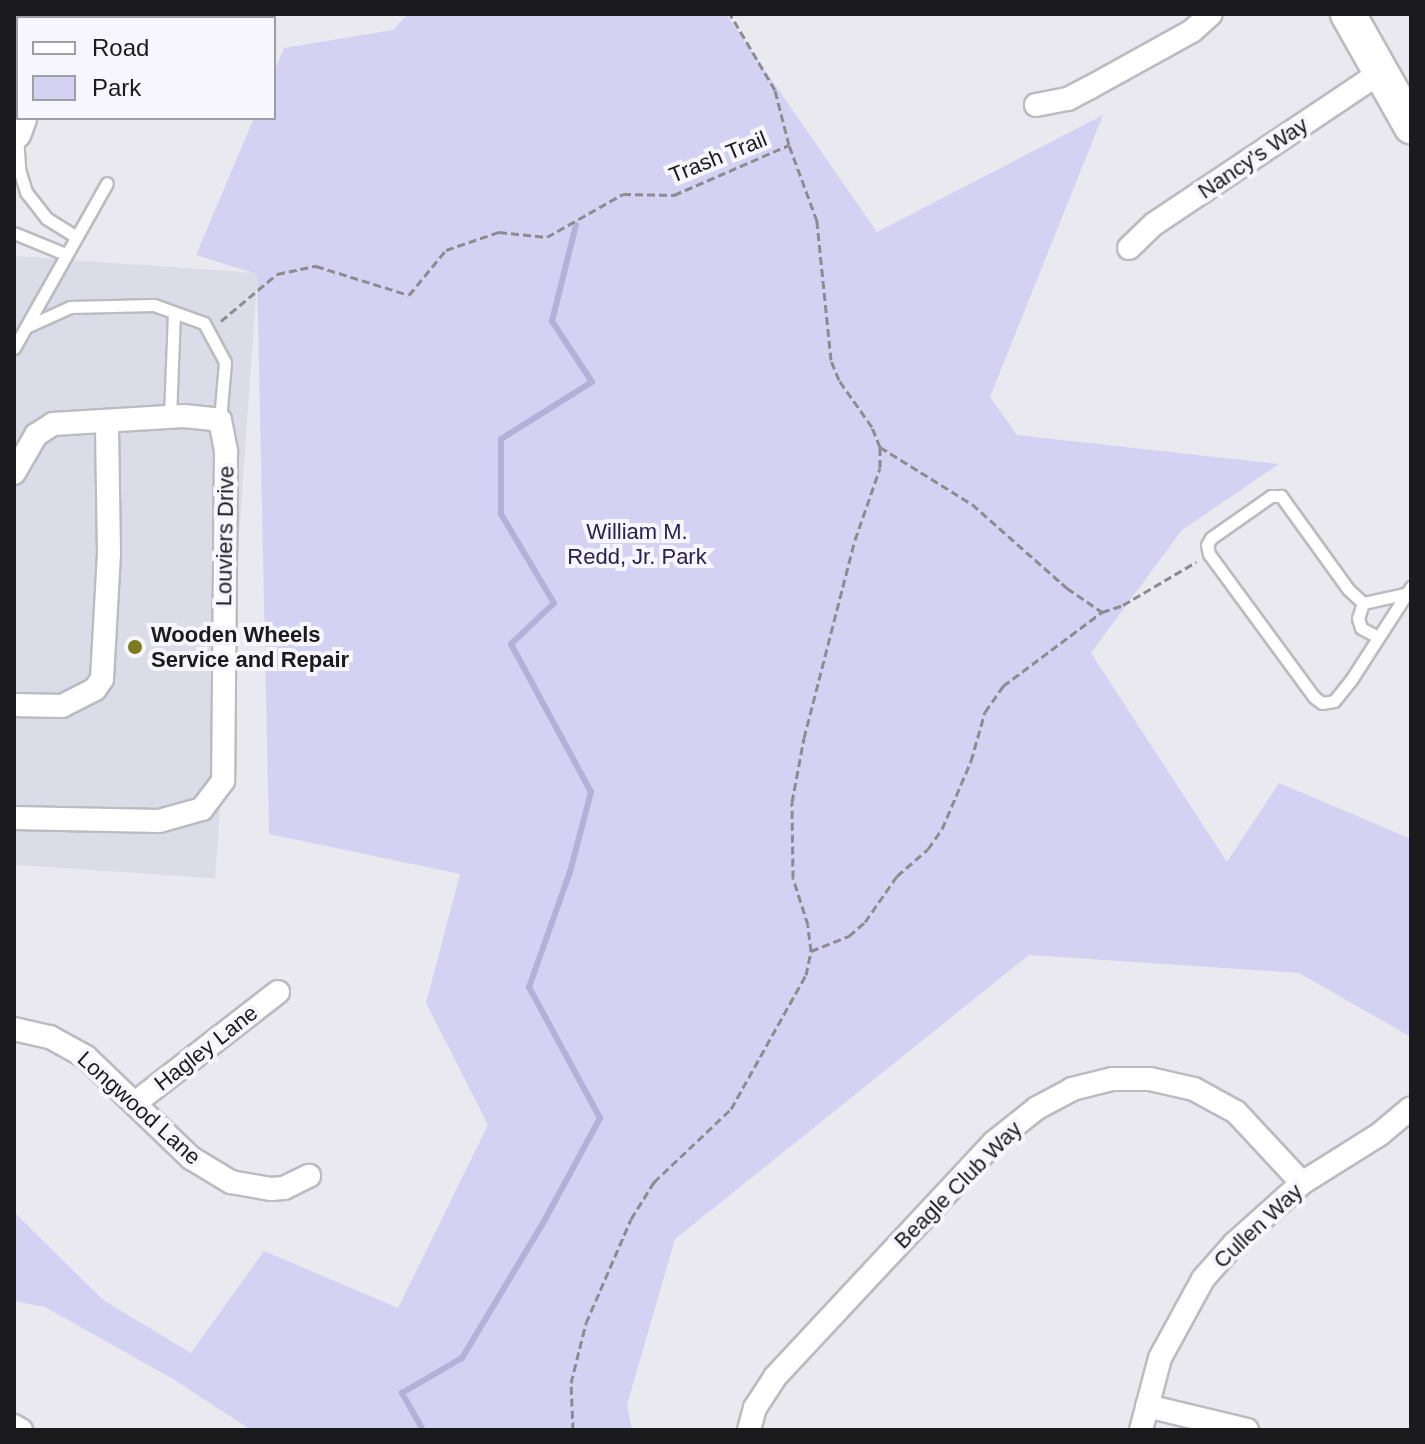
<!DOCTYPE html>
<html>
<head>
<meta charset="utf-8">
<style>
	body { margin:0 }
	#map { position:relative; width:1425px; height:1444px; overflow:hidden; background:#e9e9ef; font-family:Helvetica,sans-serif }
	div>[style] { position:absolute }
	.built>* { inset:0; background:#dcdce9; transform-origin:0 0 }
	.green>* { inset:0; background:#d4d2f3 }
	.stream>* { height:6px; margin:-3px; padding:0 3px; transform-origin:3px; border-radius:3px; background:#b3b1d7 }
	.path>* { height:3px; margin-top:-1.5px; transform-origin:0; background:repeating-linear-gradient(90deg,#8c8c90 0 8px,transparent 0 12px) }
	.roads { filter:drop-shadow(2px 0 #bbbbc1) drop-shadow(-2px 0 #bbbbc1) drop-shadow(0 2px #bbbbc1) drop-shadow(0 -2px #bbbbc1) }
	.lane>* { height:11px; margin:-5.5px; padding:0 5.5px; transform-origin:5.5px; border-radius:5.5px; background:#fff }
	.street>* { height:22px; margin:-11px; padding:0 11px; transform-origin:11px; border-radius:11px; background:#fff }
	.primary>* { height:34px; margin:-17px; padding:0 17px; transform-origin:17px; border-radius:17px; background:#fff }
	.dots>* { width:22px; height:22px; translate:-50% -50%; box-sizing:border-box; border:4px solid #f6f6fc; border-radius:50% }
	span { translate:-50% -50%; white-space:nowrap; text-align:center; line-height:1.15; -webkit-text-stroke:8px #f6f6fc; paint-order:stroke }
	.street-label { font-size:22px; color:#1b1b1d }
	.park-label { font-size:22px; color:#292250 }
	.poi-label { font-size:22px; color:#1b1b1d; font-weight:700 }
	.left { translate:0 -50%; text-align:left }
	.frame { position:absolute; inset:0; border:16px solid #1b1b1d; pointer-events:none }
	.legend { position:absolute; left:16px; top:16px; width:260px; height:104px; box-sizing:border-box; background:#f6f6fc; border:2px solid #9e9ea3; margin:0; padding:10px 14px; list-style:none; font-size:24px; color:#1b1b1d }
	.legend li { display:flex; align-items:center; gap:16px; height:40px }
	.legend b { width:40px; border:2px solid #9e9ea3 }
</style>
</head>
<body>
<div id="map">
	<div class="built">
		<i style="left:14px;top:256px;width:244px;height:607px;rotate:4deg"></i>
	</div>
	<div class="green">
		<i style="clip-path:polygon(408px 14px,726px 14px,877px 232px,1103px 115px,990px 397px,1017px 435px,1279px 464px,1182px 530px,1091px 653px,1227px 862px,1279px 783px,1411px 839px,1411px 1037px,1299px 973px,1029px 955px,675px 1239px,627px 1405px,632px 1430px,251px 1430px,173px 1379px,45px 1307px,14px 1301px,14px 1212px,103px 1300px,191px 1353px,264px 1251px,398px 1308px,488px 1125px,426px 1003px,460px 874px,269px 834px,257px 274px,196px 255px,254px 118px,274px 118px,274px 71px,284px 48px,393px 30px)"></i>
	</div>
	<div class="stream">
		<i style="left:423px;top:1430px;width:43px;rotate:-119.6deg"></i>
		<i style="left:402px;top:1393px;width:69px;rotate:-30.3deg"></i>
		<i style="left:462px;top:1358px;width:155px;rotate:-59deg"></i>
		<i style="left:542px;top:1225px;width:122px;rotate:-61.5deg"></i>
		<i style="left:600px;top:1118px;width:149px;rotate:-118.5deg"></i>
		<i style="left:529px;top:987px;width:122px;rotate:-70.4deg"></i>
		<i style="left:570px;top:872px;width:83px;rotate:-75.3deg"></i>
		<i style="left:591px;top:792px;width:168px;rotate:-118.4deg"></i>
		<i style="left:511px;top:644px;width:59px;rotate:-43.6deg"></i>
		<i style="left:554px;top:603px;width:104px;rotate:-120.8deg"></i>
		<i style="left:501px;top:514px;width:75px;rotate:-90deg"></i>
		<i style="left:501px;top:439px;width:107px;rotate:-32.1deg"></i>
		<i style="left:592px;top:382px;width:73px;rotate:-123.3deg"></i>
		<i style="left:552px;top:321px;width:99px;rotate:-76deg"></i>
	</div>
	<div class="path">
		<i style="left:221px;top:321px;width:73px;rotate:-40deg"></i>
		<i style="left:277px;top:274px;width:40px;rotate:-12deg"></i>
		<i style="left:316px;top:266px;width:97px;rotate:17.3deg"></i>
		<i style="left:409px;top:295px;width:58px;rotate:-50.6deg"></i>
		<i style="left:446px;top:250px;width:56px;rotate:-18.8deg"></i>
		<i style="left:499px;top:232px;width:48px;rotate:5.9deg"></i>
		<i style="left:547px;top:237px;width:87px;rotate:-29.5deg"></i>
		<i style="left:623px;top:194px;width:51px;rotate:1.1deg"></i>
		<i style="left:674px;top:195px;width:125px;rotate:-23.5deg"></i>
		<i style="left:880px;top:447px;width:108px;rotate:31.8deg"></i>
		<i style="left:972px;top:504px;width:127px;rotate:41.5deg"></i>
		<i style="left:1067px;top:588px;width:42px;rotate:34.4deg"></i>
		<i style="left:1102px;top:612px;width:22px;rotate:-18deg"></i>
		<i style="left:1123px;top:605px;width:85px;rotate:-30.5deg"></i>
		<i style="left:811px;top:951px;width:41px;rotate:-21.5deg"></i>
		<i style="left:849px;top:936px;width:21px;rotate:-41deg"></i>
		<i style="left:865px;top:922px;width:56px;rotate:-55.2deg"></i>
		<i style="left:897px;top:876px;width:41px;rotate:-41.1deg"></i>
		<i style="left:928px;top:849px;width:24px;rotate:-55deg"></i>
		<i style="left:942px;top:829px;width:74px;rotate:-66.9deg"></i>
		<i style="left:971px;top:761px;width:51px;rotate:-74.1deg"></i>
		<i style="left:985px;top:712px;width:32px;rotate:-55deg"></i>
		<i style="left:1003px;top:686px;width:124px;rotate:-36.8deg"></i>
		<i style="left:573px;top:1430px;width:47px;rotate:-92.4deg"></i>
		<i style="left:571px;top:1383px;width:62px;rotate:-76deg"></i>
		<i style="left:586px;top:1323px;width:113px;rotate:-66.6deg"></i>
		<i style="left:631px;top:1219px;width:44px;rotate:-58.1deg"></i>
		<i style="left:654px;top:1182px;width:106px;rotate:-43.5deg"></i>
		<i style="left:731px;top:1109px;width:154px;rotate:-60.8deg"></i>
		<i style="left:806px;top:975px;width:25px;rotate:-78deg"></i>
		<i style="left:811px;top:951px;width:26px;rotate:-97deg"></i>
		<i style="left:808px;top:925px;width:49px;rotate:-107.7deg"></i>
		<i style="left:793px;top:878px;width:76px;rotate:-90.8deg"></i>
		<i style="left:792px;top:802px;width:65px;rotate:-79.4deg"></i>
		<i style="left:804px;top:738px;width:204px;rotate:-75.6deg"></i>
		<i style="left:855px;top:540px;width:76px;rotate:-70.9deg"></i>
		<i style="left:880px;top:468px;width:21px;rotate:-90deg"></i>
		<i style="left:880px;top:447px;width:22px;rotate:-112deg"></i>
		<i style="left:872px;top:427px;width:57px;rotate:-125.1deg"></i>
		<i style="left:839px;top:380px;width:22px;rotate:-112deg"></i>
		<i style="left:831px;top:360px;width:140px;rotate:-95.8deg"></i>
		<i style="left:817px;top:221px;width:81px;rotate:-110.2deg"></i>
		<i style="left:789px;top:145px;width:57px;rotate:-104.3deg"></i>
		<i style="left:775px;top:90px;width:88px;rotate:-120.6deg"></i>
	</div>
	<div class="roads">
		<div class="lane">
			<i style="left:17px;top:137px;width:32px;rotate:86deg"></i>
			<i style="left:19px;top:169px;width:24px;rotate:73deg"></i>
			<i style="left:26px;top:192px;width:33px;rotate:52deg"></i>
			<i style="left:46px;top:218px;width:34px;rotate:32deg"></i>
			<i style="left:14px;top:233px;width:55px;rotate:22.4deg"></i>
			<i style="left:26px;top:327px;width:48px;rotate:-24.4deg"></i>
			<i style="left:70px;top:307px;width:84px;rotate:-1.4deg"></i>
			<i style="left:154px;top:305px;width:53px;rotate:19.8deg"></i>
			<i style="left:204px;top:323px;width:44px;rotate:61.7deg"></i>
			<i style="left:225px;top:362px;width:58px;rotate:94.9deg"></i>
			<i style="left:14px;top:348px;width:189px;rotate:-60.6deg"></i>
			<i style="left:170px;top:417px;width:104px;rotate:-87.8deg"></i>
			<i style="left:1404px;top:594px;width:42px;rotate:167.6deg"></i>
			<i style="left:1363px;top:603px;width:21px;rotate:-137deg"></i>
			<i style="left:1348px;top:589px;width:115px;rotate:-125.8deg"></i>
			<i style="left:1281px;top:496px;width:10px;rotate:180deg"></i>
			<i style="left:1271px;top:496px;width:73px;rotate:145deg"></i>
			<i style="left:1211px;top:538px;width:8px;rotate:120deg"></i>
			<i style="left:1207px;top:545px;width:9px;rotate:77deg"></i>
			<i style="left:1209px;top:554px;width:177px;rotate:53.7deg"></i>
			<i style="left:1314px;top:697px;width:10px;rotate:37deg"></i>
			<i style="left:1322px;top:703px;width:12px;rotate:-9deg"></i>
			<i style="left:1334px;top:701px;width:27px;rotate:-51deg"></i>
			<i style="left:1351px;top:680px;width:111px;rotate:-57.2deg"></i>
			<i style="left:1363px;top:603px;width:16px;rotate:108deg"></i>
			<i style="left:1358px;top:618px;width:10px;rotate:73deg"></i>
			<i style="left:1361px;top:628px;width:19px;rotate:28deg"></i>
		</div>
		<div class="street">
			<i style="left:1036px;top:105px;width:33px;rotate:-11deg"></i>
			<i style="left:1068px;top:99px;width:24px;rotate:-28deg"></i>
			<i style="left:1089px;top:88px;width:118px;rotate:-29deg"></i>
			<i style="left:1192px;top:31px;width:25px;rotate:-42deg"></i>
			<i style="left:1129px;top:248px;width:35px;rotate:-44deg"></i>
			<i style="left:1154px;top:224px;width:273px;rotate:-33.8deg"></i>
			<i style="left:14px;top:473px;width:44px;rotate:-59.9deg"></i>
			<i style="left:36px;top:435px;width:20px;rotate:-33deg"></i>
			<i style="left:53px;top:424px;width:131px;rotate:-3.5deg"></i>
			<i style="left:184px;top:416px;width:36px;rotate:6deg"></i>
			<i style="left:220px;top:420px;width:33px;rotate:79deg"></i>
			<i style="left:226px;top:452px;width:329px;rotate:90.5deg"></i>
			<i style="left:223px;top:781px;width:35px;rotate:127deg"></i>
			<i style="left:202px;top:809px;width:45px;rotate:164.4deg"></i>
			<i style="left:159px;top:821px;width:145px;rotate:-178.8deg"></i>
			<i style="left:14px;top:705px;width:48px;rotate:1.2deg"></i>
			<i style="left:62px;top:706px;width:37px;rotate:-27deg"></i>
			<i style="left:95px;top:689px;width:12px;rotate:-55deg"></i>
			<i style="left:102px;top:679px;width:125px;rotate:-86.8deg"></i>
			<i style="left:109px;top:554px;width:133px;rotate:-90.9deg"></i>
			<i style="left:14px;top:1029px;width:37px;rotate:13deg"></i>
			<i style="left:50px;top:1037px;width:41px;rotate:29.1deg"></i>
			<i style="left:86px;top:1057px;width:146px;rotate:43.9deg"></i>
			<i style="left:191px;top:1158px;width:47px;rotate:31deg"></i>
			<i style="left:231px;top:1182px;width:41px;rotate:9.9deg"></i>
			<i style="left:271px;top:1189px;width:13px;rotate:-4deg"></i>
			<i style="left:284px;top:1188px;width:28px;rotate:-26deg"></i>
			<i style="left:135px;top:1103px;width:181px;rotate:-37.8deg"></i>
			<i style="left:1147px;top:1406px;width:103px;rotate:13.5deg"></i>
			<i style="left:14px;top:1426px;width:8px;rotate:30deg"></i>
			<i style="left:749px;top:1430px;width:23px;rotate:-75deg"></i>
			<i style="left:755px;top:1408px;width:37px;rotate:-57deg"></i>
			<i style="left:775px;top:1377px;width:320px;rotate:-47deg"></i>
			<i style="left:993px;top:1143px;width:56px;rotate:-38.5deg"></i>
			<i style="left:1037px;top:1108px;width:40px;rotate:-28deg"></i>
			<i style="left:1072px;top:1089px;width:41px;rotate:-14deg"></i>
			<i style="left:1112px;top:1079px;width:38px"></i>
			<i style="left:1150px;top:1079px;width:45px;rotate:12.8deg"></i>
			<i style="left:1194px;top:1089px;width:48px;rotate:28.7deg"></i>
			<i style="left:1236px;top:1112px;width:97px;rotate:47.1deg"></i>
			<i style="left:1141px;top:1430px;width:74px;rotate:-75.2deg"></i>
			<i style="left:1160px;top:1358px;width:90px;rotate:-61.4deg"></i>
			<i style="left:1203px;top:1279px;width:47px;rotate:-48.5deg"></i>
			<i style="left:1234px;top:1244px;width:91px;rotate:-41.9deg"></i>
			<i style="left:1302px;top:1183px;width:92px;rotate:-32.1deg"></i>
			<i style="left:1380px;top:1134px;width:40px;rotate:-40deg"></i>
		</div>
		<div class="primary">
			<i style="left:1348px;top:14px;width:129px;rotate:60.6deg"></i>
			<i style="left:54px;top:18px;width:4px;rotate:-63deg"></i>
			<i style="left:14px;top:132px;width:15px;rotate:-70deg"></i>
		</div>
	</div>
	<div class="dots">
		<i style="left:135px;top:647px;background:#7c791f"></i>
	</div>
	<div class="street-label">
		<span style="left:718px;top:157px;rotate:-22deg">Trash Trail</span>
		<span style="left:1253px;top:158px;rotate:-34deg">Nancy's Way</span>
		<span style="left:225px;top:536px;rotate:-89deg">Louviers Drive</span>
		<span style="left:206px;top:1048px;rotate:-38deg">Hagley Lane</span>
		<span style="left:139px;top:1108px;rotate:42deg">Longwood Lane</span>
		<span style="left:958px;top:1185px;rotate:-45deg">Beagle Club Way</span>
		<span style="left:1258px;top:1226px;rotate:-43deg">Cullen Way</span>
	</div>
	<div class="park-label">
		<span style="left:637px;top:544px">William M.<br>Redd, Jr. Park</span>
	</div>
	<div class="poi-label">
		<span class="left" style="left:151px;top:647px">Wooden Wheels<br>Service and Repair</span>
	</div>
	<div class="frame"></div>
	<ul class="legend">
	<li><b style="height:10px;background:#fff"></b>Road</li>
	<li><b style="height:22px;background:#d4d2f3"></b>Park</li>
	</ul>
</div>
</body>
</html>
